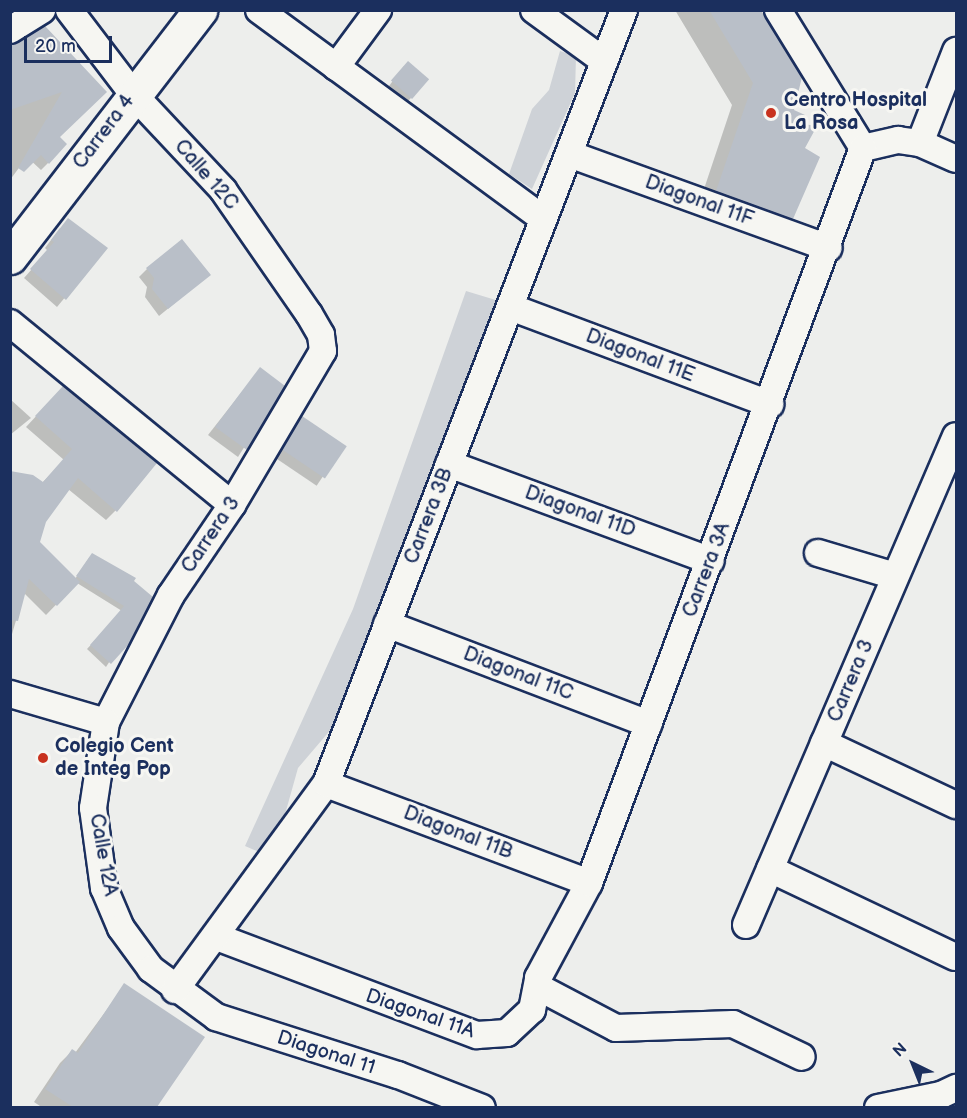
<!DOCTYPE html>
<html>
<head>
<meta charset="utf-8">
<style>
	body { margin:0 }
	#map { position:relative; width:967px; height:1118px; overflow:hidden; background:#edeeec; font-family:"Balsamiq Sans",sans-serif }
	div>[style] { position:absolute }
	.green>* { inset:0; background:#ced2d7 }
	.shadow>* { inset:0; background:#0003; transform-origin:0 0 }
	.building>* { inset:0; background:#b9bfc8; transform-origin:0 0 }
	.roads { filter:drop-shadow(2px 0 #1b2f5e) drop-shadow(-2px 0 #1b2f5e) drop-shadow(0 2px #1b2f5e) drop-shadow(0 -2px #1b2f5e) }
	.street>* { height:26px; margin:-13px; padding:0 13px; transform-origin:13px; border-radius:13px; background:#f6f6f2 }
	.secondary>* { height:33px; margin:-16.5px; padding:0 16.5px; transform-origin:16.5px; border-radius:16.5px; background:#f6f6f2 }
	.dots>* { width:16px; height:16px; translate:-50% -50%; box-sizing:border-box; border:3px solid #f6f6f2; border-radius:50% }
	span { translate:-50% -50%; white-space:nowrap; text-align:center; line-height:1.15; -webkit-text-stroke:6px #f6f6f2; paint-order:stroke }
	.poi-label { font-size:20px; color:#1b2f5e; font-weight:700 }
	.left { translate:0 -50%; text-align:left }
	.street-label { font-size:20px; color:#1b2f5e }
	.frame { position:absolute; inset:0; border:12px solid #1b2f5e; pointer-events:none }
	.north { position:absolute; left:883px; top:1034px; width:60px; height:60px; -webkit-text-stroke:4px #f6f6f2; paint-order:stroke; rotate:317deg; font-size:16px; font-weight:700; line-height:24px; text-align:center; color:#1b2f5e }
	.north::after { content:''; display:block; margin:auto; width:21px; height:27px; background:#1b2f5e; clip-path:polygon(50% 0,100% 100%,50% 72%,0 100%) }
	.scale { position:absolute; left:24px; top:36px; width:88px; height:27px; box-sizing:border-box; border:3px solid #1b2f5e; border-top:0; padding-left:8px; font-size:18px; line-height:21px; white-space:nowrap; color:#1b2f5e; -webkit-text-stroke:4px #f6f6f2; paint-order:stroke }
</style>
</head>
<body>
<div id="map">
	<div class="green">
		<i style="clip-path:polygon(560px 51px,576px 56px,575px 93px,532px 189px,509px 174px,532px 109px,549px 90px)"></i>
		<i style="clip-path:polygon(466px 291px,499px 301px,333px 727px,298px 768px,282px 825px,259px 852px,245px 846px,353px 609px)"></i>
	</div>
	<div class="shadow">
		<i style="clip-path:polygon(675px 10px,761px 10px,800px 77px,792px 110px,803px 149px,792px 218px,770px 239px,696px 213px,732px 105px)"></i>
		<i style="clip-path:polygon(10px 66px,105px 92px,58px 137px,48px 163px,41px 170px,27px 157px,10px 180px)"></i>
		<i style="clip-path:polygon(404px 66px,411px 98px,408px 101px,389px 86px)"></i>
		<i style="clip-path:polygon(60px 228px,106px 248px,57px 307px,24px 278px,48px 251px,45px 248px)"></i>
		<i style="clip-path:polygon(147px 269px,209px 275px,159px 316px,145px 297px,147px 287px,139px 277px)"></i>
		<i style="clip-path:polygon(260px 369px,283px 386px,238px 457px,208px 435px)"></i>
		<i style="clip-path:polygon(53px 398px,116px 510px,106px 520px,68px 489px,44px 521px,38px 543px,75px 579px,89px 558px,151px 597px,106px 667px,87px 649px,122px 611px,77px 583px,46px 615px,24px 593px,10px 641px,10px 472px,42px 483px,64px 460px,26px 427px)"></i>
		<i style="clip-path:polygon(10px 399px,31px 418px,10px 435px)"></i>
		<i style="left:302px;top:418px;width:50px;height:48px;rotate:34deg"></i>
		<i style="clip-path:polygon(125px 985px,202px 1037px,155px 1108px,43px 1108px,34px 1102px,60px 1063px,72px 1051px,75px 1053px)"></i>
	</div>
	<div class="building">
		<i style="clip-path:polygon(709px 10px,760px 10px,802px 77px,794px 110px,805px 115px,803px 124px,817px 126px,805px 148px,820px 157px,793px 219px,716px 191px,753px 83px)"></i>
		<i style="clip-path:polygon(45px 26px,107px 92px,60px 137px,67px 144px,49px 164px,41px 155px,24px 172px,18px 168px,62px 92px,10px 110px,10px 45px)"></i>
		<i style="left:408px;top:61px;width:28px;height:26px;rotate:41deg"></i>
		<i style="clip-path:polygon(68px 218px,108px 248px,66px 300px,30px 269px,54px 242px,51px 240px)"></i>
		<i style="clip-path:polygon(182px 239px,211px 275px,168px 309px,152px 289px,154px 278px,146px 268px)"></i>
		<i style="clip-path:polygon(260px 367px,285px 386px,247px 450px,215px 427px)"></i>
		<i style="clip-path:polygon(63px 386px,157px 463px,117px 512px,78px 478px,46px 522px,40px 542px,80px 582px,57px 606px,29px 579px,18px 621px,10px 620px,10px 471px,33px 475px,43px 482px,72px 449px,35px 416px)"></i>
		<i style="left:302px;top:416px;width:54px;height:39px;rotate:34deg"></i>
		<i style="clip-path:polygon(92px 553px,136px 578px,134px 581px,153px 597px,129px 644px,111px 664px,90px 645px,124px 606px,76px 576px)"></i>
		<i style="clip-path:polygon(124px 983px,205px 1037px,157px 1107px,73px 1107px,45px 1089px,72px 1049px,78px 1053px)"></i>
	</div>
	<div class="roads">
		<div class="street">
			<i style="left:69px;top:10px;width:106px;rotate:52.7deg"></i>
			<i style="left:133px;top:94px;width:132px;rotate:46.8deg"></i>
			<i style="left:223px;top:190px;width:151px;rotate:55.3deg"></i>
			<i style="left:309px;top:314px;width:24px;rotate:60deg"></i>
			<i style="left:321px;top:335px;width:16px;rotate:83deg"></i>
			<i style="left:323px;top:351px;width:179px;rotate:120.6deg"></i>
			<i style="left:232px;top:505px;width:109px;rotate:124.1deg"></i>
			<i style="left:171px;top:595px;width:143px;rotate:117.1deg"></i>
			<i style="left:106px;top:722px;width:87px;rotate:98.6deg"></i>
			<i style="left:93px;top:808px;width:81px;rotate:82.2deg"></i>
			<i style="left:104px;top:888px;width:43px;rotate:67deg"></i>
			<i style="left:121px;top:928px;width:51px;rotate:53.8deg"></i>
			<i style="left:151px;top:969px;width:81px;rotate:36.4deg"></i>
			<i style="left:216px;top:1017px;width:191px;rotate:17.7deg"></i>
			<i style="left:398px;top:1075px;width:90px;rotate:21.4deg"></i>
			<i style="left:259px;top:10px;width:353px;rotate:36.3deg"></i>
			<i style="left:534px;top:10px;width:87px;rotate:36.1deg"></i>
			<i style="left:778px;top:10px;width:162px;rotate:58.4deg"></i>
			<i style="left:10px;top:30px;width:38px;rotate:-32deg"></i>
			<i style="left:336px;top:67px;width:71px;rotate:-53.6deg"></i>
			<i style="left:920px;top:143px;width:99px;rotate:-68.6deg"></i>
			<i style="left:863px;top:148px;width:36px;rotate:-13deg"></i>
			<i style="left:898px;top:140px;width:22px;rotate:8deg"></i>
			<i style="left:920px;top:143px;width:39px;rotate:24deg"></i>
			<i style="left:569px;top:154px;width:276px;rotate:19.9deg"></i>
			<i style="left:510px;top:307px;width:278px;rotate:20.5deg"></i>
			<i style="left:10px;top:323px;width:287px;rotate:39.3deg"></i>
			<i style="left:449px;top:464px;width:279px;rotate:20.3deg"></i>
			<i style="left:818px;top:553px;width:70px;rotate:16.6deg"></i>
			<i style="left:387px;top:624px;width:280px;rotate:20.9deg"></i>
			<i style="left:10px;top:694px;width:100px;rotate:16.3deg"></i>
			<i style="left:824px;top:743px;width:146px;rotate:25.2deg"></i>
			<i style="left:326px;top:784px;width:281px;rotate:20.6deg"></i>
			<i style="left:770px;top:869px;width:205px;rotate:25.4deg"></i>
			<i style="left:746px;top:925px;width:532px;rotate:-66.76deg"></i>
			<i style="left:217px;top:937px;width:278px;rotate:20.7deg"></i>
			<i style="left:477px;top:1035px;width:30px;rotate:-4deg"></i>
			<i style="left:507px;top:1033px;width:34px;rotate:-43deg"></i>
			<i style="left:532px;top:1010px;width:33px;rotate:-79deg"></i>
			<i style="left:538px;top:978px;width:108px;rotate:-61.8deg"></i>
			<i style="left:589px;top:883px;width:784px;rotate:-69.56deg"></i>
			<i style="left:538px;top:987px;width:88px;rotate:27.7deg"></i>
			<i style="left:616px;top:1028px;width:117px;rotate:-2deg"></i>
			<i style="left:733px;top:1024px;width:76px;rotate:25.6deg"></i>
			<i style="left:175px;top:990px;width:255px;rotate:-53.8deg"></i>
			<i style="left:326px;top:784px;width:829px;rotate:-68.94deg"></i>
			<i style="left:878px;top:1108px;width:64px;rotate:-11.7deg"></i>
			<i style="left:941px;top:1095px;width:17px;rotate:-25deg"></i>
		</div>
		<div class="secondary">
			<i style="left:10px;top:257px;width:312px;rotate:-52.4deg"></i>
		</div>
	</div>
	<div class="dots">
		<i style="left:771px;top:113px;background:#c8321e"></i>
		<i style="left:43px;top:758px;background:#c8321e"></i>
	</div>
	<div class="poi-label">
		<span class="left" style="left:784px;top:112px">Centro Hospital<br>La Rosa</span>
		<span class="left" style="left:55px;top:758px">Colegio Cent<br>de Integ Pop</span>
	</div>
	<div class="street-label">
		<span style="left:104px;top:132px;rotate:-53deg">Carrera 4</span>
		<span style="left:206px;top:175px;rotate:49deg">Calle 12C</span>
		<span style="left:699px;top:201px;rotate:20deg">Diagonal 11F</span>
		<span style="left:640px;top:356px;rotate:21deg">Diagonal 11E</span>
		<span style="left:580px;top:512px;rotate:20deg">Diagonal 11D</span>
		<span style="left:429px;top:516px;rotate:-69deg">Carrera 3B</span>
		<span style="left:211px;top:535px;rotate:-56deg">Carrera 3</span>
		<span style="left:707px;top:570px;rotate:-69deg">Carrera 3A</span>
		<span style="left:518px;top:674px;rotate:21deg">Diagonal 11C</span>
		<span style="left:851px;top:681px;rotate:-67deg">Carrera 3</span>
		<span style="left:458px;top:833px;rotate:21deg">Diagonal 11B</span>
		<span style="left:103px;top:855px;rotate:80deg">Calle 12A</span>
		<span style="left:420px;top:1014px;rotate:19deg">Diagonal 11A</span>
		<span style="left:326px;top:1053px;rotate:18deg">Diagonal 11</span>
	</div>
	<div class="frame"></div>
	<div class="north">N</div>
	<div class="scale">20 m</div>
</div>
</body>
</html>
